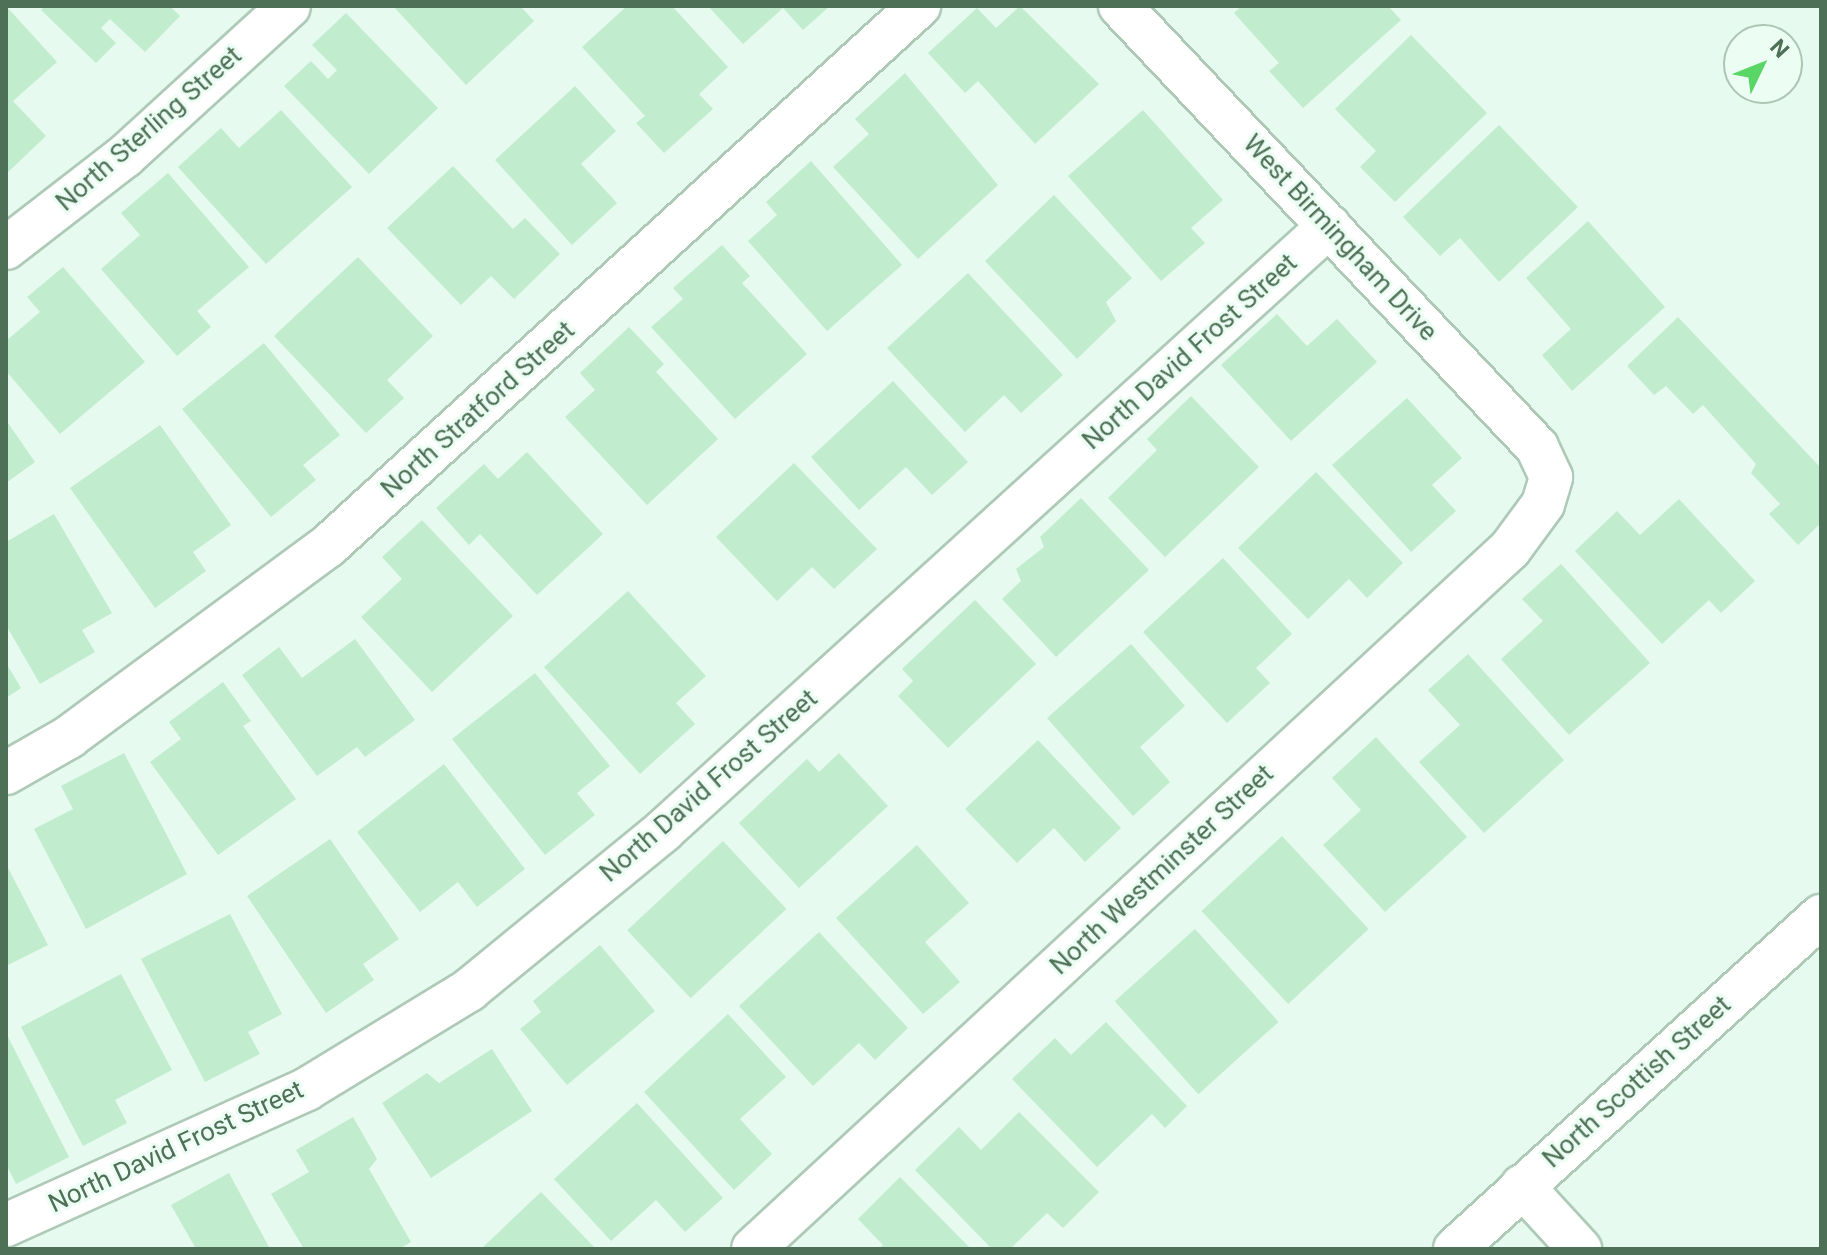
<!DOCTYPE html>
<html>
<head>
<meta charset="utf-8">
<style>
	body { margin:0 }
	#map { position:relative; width:1827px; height:1255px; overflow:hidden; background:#e7faf0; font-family:Roboto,sans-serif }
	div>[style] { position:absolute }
	.building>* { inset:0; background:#c1eccd; transform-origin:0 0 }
	.roads { filter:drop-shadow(2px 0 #aecab7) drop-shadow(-2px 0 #aecab7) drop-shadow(0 2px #aecab7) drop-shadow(0 -2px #aecab7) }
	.minor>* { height:42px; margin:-21px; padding:0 21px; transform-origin:21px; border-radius:21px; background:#fff }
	span { translate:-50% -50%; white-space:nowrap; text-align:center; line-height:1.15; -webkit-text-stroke:6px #ecfdf4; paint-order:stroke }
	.street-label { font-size:26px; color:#4e7056 }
	.frame { position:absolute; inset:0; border:8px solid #4e7056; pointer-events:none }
	.north { position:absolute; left:1723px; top:24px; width:80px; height:80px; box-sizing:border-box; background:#ecfdf4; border:2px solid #adc5b5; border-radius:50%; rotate:47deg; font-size:22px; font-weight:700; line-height:32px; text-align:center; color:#4e7056 }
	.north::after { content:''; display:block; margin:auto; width:28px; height:36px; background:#59d666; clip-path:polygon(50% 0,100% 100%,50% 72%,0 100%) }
</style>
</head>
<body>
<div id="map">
	<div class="building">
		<i style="clip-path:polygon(6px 6px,57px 62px,13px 101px,46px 136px,6px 174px)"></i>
		<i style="clip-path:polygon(45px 6px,170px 6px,180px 16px,145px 52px,110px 19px,101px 28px,116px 43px,96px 63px,41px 10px)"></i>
		<i style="clip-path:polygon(393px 6px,520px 6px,534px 21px,466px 85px)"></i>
		<i style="clip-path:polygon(627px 6px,672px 6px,728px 67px,699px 94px,713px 109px,664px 153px,636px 123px,645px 116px,582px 47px)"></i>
		<i style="clip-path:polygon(708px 6px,830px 6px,803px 30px,783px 8px,743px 44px)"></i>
		<i style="clip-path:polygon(1020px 6px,1099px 84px,1035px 144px,978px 81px,965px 93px,928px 53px,977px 8px,996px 28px)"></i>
		<i style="clip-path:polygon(1242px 6px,1388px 6px,1401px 20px,1303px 108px,1269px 71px,1279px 63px,1234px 13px)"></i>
		<i style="clip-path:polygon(346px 13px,438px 108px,369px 174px,284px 86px,311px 61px,328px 79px,337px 70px,312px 45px)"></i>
		<i style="clip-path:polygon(1411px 35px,1487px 113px,1395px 202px,1360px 167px,1376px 151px,1335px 109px)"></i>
		<i style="clip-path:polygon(905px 73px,998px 185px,918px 259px,833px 167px,869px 134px,855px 119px)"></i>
		<i style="clip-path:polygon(575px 86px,616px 131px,581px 164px,617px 203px,572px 245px,495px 160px)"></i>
		<i style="clip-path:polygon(281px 110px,352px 187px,266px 264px,178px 167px,221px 128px,239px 148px)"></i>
		<i style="clip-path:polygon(1143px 110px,1223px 200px,1191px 228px,1205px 243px,1161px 281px,1068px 176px)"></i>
		<i style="clip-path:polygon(1499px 125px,1578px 207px,1499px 282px,1460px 238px,1440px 256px,1403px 217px)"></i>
		<i style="clip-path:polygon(811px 161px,902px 265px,827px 331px,748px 241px,777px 215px,766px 202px)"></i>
		<i style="clip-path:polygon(453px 166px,513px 229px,525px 218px,560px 254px,514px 299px,491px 276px,461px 305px,387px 228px)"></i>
		<i style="clip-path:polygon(168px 173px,249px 267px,197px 311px,211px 327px,177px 356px,101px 269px,140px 235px,121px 213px)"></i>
		<i style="clip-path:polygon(1054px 195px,1132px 278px,1106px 302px,1116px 321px,1077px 359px,985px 261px)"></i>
		<i style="clip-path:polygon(1588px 221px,1665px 307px,1572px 391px,1542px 355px,1571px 329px,1526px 278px)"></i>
		<i style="clip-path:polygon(722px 245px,750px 276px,742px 283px,807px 354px,735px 419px,651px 327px,683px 299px,673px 288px)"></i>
		<i style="clip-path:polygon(358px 257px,433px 336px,387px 380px,404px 398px,366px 433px,274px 336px)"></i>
		<i style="clip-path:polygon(63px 267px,145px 362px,60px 434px,6px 371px,6px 341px,40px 312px,27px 297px)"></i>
		<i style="clip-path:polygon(968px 273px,1063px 375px,1021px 413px,1004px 395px,965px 432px,887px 348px)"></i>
		<i style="clip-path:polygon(1277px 314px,1307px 346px,1337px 319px,1377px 362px,1291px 441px,1221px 365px)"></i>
		<i style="clip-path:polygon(1678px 317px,1821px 468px,1821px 523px,1798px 545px,1769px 514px,1780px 504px,1751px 473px,1756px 464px,1703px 405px,1693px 414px,1666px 386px,1654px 395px,1627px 366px)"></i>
		<i style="clip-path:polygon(629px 327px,664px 364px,656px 372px,718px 439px,647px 505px,565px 417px,595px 390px,580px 373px)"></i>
		<i style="clip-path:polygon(264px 343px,340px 435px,303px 465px,316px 480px,271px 517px,182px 409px)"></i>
		<i style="clip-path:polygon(893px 381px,968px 462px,932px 495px,906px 467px,859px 510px,811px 457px)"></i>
		<i style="clip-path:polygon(1191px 396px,1259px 467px,1165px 557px,1108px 498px,1157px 450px,1147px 439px)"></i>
		<i style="clip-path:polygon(1407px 398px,1462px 458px,1432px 485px,1456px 511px,1411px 552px,1332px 465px)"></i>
		<i style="clip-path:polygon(6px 420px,35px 462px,6px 483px)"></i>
		<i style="clip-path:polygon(160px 425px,231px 525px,193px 552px,206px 571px,155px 608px,70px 488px)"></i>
		<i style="clip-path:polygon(527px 452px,603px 534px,537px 595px,480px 534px,469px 545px,436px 508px,484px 464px,498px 479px)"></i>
		<i style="clip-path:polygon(794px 463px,877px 549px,834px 589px,812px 567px,777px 601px,716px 537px)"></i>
		<i style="clip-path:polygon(1316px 472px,1403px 563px,1367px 598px,1349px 579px,1308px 619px,1238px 548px)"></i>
		<i style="clip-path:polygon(1081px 498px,1149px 570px,1056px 657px,1002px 599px,1021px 581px,1016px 569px,1044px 547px,1040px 537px)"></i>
		<i style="clip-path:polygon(1679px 499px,1755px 581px,1721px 613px,1709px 600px,1662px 644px,1575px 551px,1617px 511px,1640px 535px)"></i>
		<i style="clip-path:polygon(54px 514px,112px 613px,82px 630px,95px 652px,40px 684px,6px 625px,6px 542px)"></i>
		<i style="clip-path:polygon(422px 520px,513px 616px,432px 692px,361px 617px,402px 579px,382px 557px)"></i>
		<i style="clip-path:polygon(1223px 558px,1292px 634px,1256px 668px,1270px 683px,1227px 723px,1143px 632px)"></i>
		<i style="clip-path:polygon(1561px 564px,1650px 663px,1569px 735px,1501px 659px,1543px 621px,1522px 599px)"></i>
		<i style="clip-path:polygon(628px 591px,706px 676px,676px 703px,695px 724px,640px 774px,544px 667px)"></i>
		<i style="clip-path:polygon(975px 600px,1036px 664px,948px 748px,898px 696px,913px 681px,902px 669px)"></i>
		<i style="clip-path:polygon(355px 639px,415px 720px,365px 757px,357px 747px,317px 776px,242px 675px,279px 647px,302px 678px)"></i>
		<i style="clip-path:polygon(1131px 644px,1185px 706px,1140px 747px,1170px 782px,1133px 816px,1047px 718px)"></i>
		<i style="clip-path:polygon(1468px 654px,1564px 760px,1484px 833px,1419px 762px,1460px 725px,1428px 690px)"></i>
		<i style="clip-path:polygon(6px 663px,21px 688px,6px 698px)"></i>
		<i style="clip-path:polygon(535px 673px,610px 766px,577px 793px,595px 815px,545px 855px,452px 739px)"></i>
		<i style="clip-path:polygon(223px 682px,251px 721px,243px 726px,296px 799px,218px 855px,150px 762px,181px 739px,169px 722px)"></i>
		<i style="clip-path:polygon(1376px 737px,1467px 837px,1385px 912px,1323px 845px,1361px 810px,1332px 778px)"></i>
		<i style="clip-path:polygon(1038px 740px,1121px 828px,1085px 862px,1054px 828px,1017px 863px,965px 809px)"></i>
		<i style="clip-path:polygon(124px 753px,187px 874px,86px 929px,34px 829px,73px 809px,61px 786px)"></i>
		<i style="clip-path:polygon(839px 753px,888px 806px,799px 888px,739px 823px,807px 759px,819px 772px)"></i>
		<i style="clip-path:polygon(444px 764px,525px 869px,477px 907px,458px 882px,420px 912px,357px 832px)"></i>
		<i style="left:1282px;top:836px;width:127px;height:110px;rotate:47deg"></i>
		<i style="clip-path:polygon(330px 839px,399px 939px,363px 964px,374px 980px,326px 1013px,247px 896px)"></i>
		<i style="left:723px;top:841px;width:93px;height:131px;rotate:47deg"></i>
		<i style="clip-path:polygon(917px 845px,969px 903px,925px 942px,960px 982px,923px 1014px,836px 918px)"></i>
		<i style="clip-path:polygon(6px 864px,48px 945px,6px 966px)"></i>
		<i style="clip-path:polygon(230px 914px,282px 1014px,248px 1032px,260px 1054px,205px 1082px,141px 959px)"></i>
		<i style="left:1195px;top:929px;width:125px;height:108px;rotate:48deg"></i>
		<i style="clip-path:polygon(819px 932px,908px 1028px,875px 1060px,859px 1043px,813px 1086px,739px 1006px)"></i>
		<i style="clip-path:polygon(600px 945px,655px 1011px,567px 1085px,520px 1029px,541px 1012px,533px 1001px)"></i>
		<i style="clip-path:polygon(121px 974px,172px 1070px,115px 1100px,127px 1123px,83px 1146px,21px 1027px)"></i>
		<i style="clip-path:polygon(728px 1014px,786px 1077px,740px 1119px,772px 1154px,734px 1190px,644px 1092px)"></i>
		<i style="clip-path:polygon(1106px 1022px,1187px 1106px,1165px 1128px,1152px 1114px,1097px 1167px,1012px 1079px,1055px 1038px,1071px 1055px)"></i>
		<i style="clip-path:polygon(6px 1033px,69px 1157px,16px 1184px,6px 1164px)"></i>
		<i style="clip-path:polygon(492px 1049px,532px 1111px,431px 1178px,382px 1103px,427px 1073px,439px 1083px)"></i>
		<i style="clip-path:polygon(637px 1103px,723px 1198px,685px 1232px,656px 1200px,611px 1241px,554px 1179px)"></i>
		<i style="clip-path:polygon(1019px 1112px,1099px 1192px,1063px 1228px,1047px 1213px,1010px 1249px,992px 1249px,915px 1170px,959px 1127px,981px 1150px)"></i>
		<i style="clip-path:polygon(353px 1117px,377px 1159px,369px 1169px,411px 1242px,399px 1249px,304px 1249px,271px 1194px,309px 1172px,296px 1150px)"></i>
		<i style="clip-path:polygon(229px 1173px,270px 1249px,196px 1249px,171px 1205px)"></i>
		<i style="clip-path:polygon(900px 1177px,971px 1249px,879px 1249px,883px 1245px,858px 1219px)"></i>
		<i style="clip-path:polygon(541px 1192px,596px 1249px,481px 1249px)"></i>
	</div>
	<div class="roads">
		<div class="minor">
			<i style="left:6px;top:248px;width:150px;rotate:-37.7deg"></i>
			<i style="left:125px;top:156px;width:222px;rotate:-42.4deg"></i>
			<i style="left:6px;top:773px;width:73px;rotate:-29.7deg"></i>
			<i style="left:69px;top:737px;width:322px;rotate:-36.4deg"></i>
			<i style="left:328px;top:546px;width:801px;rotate:-42.42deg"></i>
			<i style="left:1522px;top:1186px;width:86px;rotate:47.4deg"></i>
			<i style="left:6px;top:1225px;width:330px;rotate:-24.3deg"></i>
			<i style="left:307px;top:1089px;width:190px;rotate:-31.4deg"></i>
			<i style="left:469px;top:990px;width:251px;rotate:-39.3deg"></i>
			<i style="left:663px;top:831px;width:900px;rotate:-42.25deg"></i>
			<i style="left:753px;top:1249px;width:1031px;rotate:-42.76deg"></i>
			<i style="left:1510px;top:549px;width:56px;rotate:-53.7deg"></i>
			<i style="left:1543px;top:504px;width:28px;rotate:-73deg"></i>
			<i style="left:1551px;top:477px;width:33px;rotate:-115deg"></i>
			<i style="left:1537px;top:447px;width:607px;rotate:-133.4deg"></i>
			<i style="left:1455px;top:1249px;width:495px;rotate:-42.3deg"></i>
		</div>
	</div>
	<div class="street-label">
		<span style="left:149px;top:129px;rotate:-41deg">North Sterling Street</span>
		<span style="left:1340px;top:238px;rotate:47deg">West Birmingham Drive</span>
		<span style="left:1190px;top:352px;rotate:-42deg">North David Frost Street</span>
		<span style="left:478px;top:410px;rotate:-42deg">North Stratford Street</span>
		<span style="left:709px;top:786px;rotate:-41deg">North David Frost Street</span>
		<span style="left:1162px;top:870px;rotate:-43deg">North Westminster Street</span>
		<span style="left:1637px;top:1082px;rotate:-42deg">North Scottish Street</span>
		<span style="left:176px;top:1147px;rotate:-25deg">North David Frost Street</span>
	</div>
	<div class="frame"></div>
	<div class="north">N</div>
</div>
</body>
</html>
